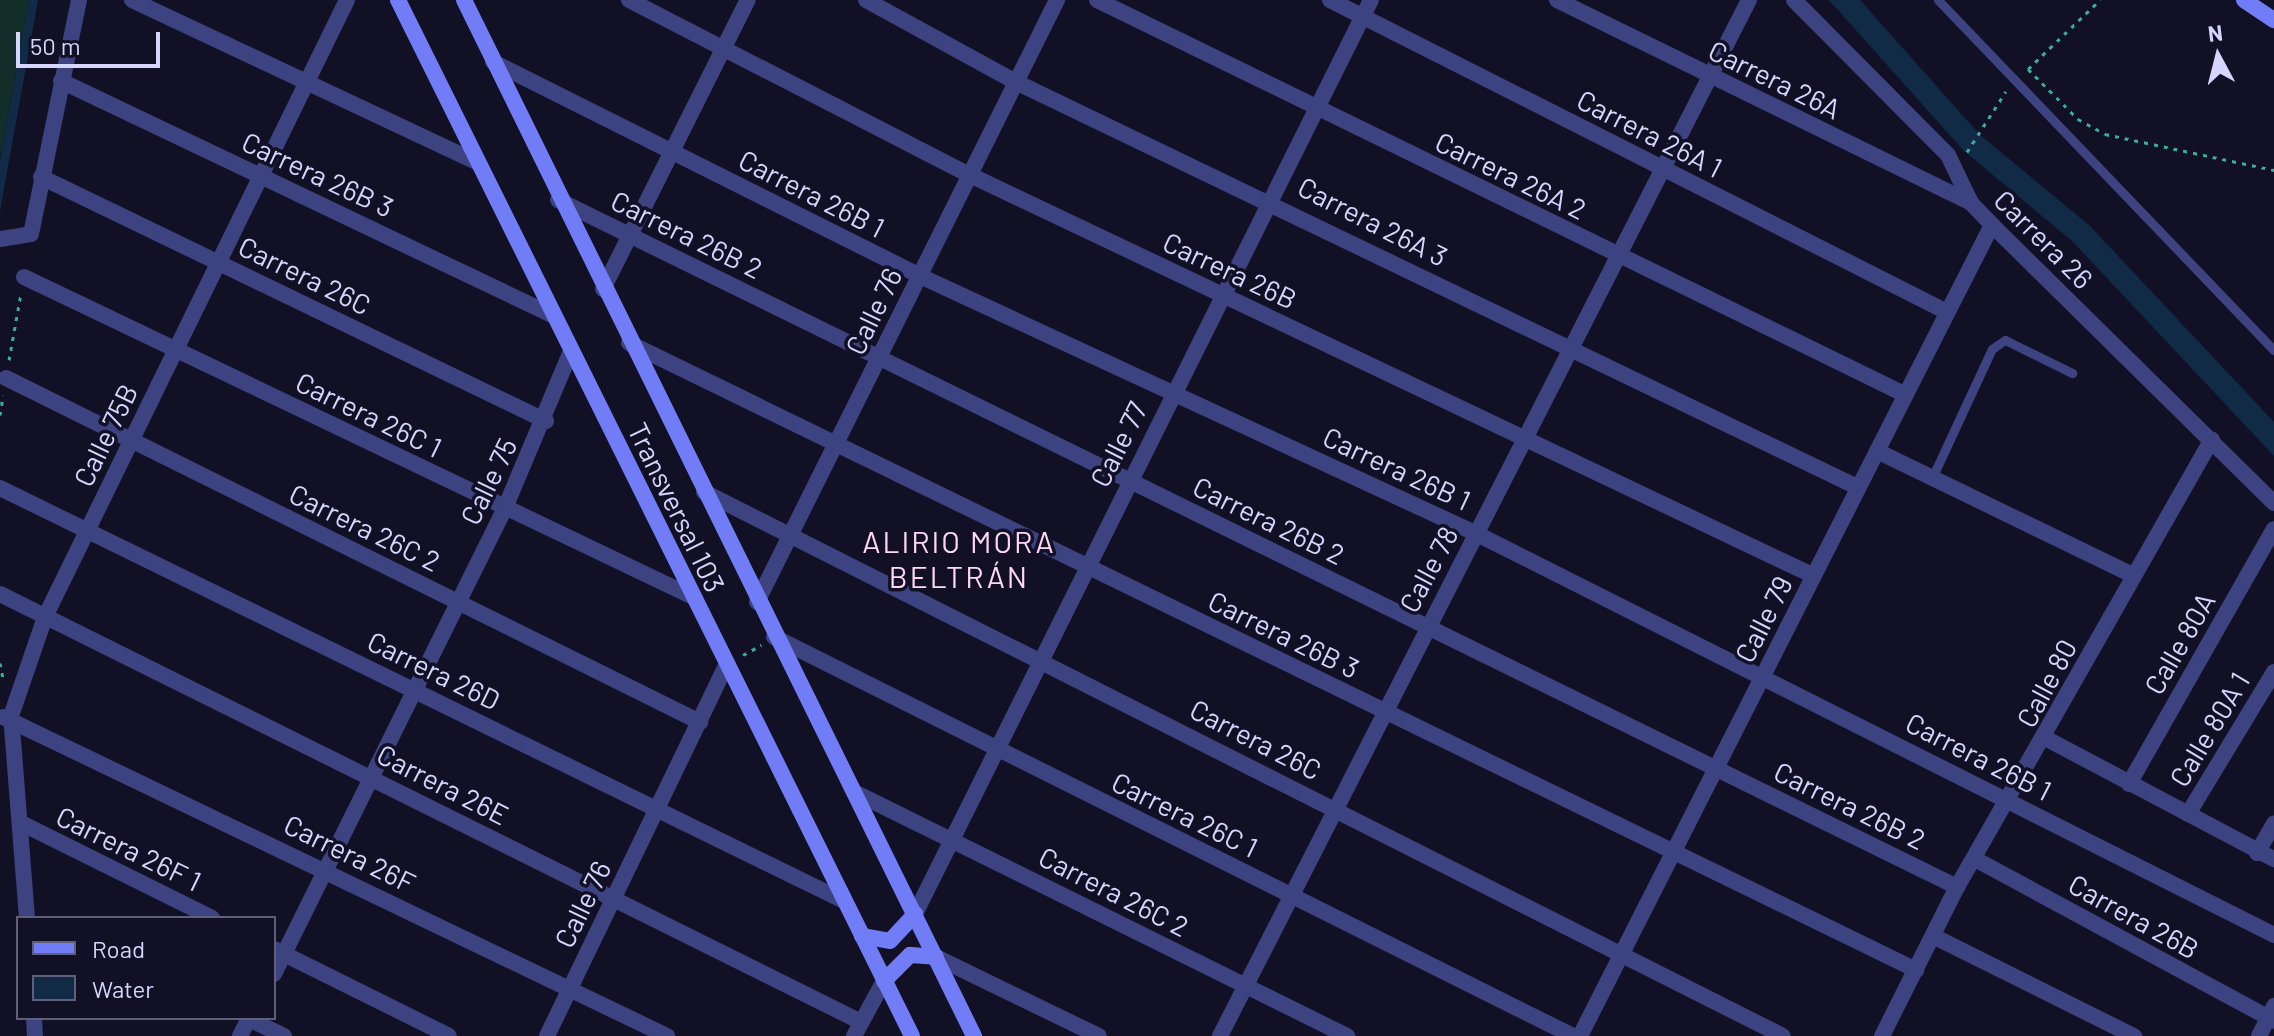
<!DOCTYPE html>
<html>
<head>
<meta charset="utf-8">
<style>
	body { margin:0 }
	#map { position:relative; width:2274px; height:1036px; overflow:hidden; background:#111024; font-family:Barlow,sans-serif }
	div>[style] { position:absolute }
	.green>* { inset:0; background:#132d29 }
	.water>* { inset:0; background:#112b47 }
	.path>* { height:3px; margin-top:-1.5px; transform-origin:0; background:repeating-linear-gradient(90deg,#36b09a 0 4px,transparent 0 10px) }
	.lane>* { height:9px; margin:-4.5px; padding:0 4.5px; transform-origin:4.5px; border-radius:4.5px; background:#3d4380 }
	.street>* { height:16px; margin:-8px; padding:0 8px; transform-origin:8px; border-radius:8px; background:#3d4380 }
	.secondary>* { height:16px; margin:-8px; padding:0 8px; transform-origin:8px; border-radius:8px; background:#717df7 }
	span { translate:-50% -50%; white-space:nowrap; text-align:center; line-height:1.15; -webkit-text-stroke:7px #111024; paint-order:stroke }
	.street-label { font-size:28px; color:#d5d5fd }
	.neighbourhood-label { font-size:30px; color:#fdd7f3; letter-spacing:2px }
	.legend { position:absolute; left:16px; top:916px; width:260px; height:104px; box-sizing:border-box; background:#111024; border:2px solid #5f5f7b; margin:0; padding:10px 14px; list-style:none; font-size:24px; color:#d5d5fd }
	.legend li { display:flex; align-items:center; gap:16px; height:40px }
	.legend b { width:40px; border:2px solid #5f5f7b }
	.north { position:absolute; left:2178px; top:16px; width:80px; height:80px; -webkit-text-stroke:6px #111024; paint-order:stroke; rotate:353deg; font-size:22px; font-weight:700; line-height:32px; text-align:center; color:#d5d5fd }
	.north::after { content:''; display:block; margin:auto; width:28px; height:36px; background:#d5d5fd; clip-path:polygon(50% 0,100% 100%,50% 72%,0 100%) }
	.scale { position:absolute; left:16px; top:32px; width:144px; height:36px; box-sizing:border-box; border:4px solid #d5d5fd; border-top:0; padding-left:10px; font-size:24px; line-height:28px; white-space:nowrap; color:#d5d5fd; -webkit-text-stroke:6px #111024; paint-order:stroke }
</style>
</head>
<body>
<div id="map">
	<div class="green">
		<i style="clip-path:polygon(0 0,29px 0,1px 153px,0 153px)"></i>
	</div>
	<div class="water">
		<i style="clip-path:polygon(29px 0,38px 0,0 211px,0 160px)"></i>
		<i style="clip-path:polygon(1829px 0,1860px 0,1980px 135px,2089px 225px,2274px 422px,2274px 456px,2073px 242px,1964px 151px)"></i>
	</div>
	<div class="path">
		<i style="left:2028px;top:69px;width:71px;rotate:45deg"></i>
		<i style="left:2078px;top:119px;width:31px;rotate:29deg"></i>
		<i style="left:2105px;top:134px;width:173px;rotate:12deg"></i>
		<i style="left:2028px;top:69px;width:100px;rotate:-43.8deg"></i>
		<i style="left:1967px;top:152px;width:72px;rotate:-57.4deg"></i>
		<i style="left:9px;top:360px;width:68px;rotate:-79.8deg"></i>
		<i style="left:0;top:415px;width:20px;rotate:-81deg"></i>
		<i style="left:743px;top:655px;width:21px;rotate:-29deg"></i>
		<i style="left:0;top:663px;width:16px;rotate:79deg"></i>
	</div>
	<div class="lane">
		<i style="left:1938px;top:0;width:485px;rotate:46.2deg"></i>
		<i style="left:1932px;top:478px;width:142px;rotate:-65.1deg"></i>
		<i style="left:1992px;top:349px;width:16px;rotate:-35deg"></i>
		<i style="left:2005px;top:340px;width:75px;rotate:26.2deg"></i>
	</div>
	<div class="street">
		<i style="left:132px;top:0;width:380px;rotate:25.2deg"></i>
		<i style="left:629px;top:0;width:383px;rotate:27.2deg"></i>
		<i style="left:970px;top:175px;width:934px;rotate:25.41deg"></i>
		<i style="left:866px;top:0;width:171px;rotate:28.7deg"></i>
		<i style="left:1016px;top:82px;width:933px;rotate:25.71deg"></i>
		<i style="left:1097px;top:0;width:898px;rotate:26.02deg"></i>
		<i style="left:1330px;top:0;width:691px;rotate:26.82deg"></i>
		<i style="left:1557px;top:0;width:461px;rotate:26.1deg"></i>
		<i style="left:1794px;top:0;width:218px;rotate:45.2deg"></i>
		<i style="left:1948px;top:155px;width:53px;rotate:64.4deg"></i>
		<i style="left:1971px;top:203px;width:30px;rotate:46deg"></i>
		<i style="left:1992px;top:225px;width:396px;rotate:44.6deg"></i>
		<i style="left:493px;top:62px;width:478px;rotate:26.6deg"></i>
		<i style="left:920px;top:276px;width:614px;rotate:24.85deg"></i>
		<i style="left:1477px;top:534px;width:892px;rotate:26.71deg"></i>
		<i style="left:61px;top:81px;width:544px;rotate:25.48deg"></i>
		<i style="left:41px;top:177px;width:561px;rotate:25.79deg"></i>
		<i style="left:558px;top:200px;width:1559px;rotate:26.15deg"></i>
		<i style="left:0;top:239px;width:31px;rotate:-9deg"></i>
		<i style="left:31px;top:234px;width:239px;rotate:-78.4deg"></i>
		<i style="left:24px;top:277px;width:742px;rotate:25.56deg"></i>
		<i style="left:603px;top:289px;width:323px;rotate:-63.4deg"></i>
		<i style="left:629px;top:343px;width:1432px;rotate:25.97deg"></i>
		<i style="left:6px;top:378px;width:775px;rotate:26.37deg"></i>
		<i style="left:1877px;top:451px;width:284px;rotate:25.9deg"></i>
		<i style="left:0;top:488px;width:940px;rotate:26.07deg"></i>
		<i style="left:704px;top:492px;width:1208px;rotate:26.76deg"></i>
		<i style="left:0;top:594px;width:962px;rotate:26.43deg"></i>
		<i style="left:757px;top:602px;width:673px;rotate:-63.51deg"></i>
		<i style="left:774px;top:637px;width:893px;rotate:26.54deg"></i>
		<i style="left:3px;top:717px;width:737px;rotate:25.66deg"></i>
		<i style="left:2047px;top:739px;width:257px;rotate:27.9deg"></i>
		<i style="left:2129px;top:784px;width:293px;rotate:-60.4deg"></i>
		<i style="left:858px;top:794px;width:546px;rotate:26.33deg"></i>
		<i style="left:2188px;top:814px;width:166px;rotate:-58.8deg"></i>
		<i style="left:23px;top:824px;width:211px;rotate:26.4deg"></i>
		<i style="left:2257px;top:853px;width:34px;rotate:-60deg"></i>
		<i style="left:1975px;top:859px;width:340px;rotate:28.4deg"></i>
		<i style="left:915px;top:914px;width:1021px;rotate:-63.49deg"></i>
		<i style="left:27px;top:918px;width:203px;rotate:-94.5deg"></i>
		<i style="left:11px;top:716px;width:105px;rotate:-71deg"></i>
		<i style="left:45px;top:617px;width:687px;rotate:-63.92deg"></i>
		<i style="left:1933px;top:936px;width:225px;rotate:26.5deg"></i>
		<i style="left:274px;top:949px;width:195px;rotate:26.4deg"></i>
		<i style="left:936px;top:957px;width:181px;rotate:25.9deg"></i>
		<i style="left:274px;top:974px;width:520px;rotate:-63.63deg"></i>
		<i style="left:505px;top:508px;width:170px;rotate:-67.2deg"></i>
		<i style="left:34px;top:1018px;width:18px;rotate:87deg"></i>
		<i style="left:247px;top:1018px;width:41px;rotate:25.9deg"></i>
		<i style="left:240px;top:1036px;width:20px;rotate:-63deg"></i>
		<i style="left:547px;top:1036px;width:412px;rotate:-64.2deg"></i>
		<i style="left:854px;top:1036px;width:63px;rotate:-61.4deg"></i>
		<i style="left:1220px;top:1036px;width:1163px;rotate:-62.95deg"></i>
		<i style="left:1580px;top:1036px;width:910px;rotate:-63.07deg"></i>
		<i style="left:1882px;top:1036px;width:167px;rotate:-63.3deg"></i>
		<i style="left:1957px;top:887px;width:515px;rotate:-60.35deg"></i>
		<i style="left:2259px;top:1036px;width:34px;rotate:-63deg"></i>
	</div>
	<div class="secondary">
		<i style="left:398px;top:0;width:1156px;rotate:63.61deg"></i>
		<i style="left:464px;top:0;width:1155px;rotate:63.79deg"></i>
		<i style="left:2244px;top:0;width:36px;rotate:34deg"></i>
		<i style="left:862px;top:936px;width:28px;rotate:10deg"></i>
		<i style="left:890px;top:941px;width:37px;rotate:-47deg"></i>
		<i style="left:884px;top:981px;width:37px;rotate:-45deg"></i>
		<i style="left:910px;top:955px;width:26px;rotate:4deg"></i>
	</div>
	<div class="street-label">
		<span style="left:1775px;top:79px;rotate:26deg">Carrera 26A</span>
		<span style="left:1650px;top:133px;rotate:27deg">Carrera 26A 1</span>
		<span style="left:318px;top:174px;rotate:25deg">Carrera 26B 3</span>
		<span style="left:1511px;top:175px;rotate:26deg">Carrera 26A 2</span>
		<span style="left:812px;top:193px;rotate:27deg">Carrera 26B 1</span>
		<span style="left:1373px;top:221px;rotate:27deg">Carrera 26A 3</span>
		<span style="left:687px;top:234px;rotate:26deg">Carrera 26B 2</span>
		<span style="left:2044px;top:239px;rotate:45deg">Carrera 26</span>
		<span style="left:1230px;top:270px;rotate:25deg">Carrera 26B</span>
		<span style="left:305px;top:275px;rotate:26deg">Carrera 26C</span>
		<span style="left:873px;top:311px;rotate:-64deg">Calle 76</span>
		<span style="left:369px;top:414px;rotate:26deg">Carrera 26C 1</span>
		<span style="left:105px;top:435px;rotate:-64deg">Calle 75B</span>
		<span style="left:1118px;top:444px;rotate:-63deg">Calle 77</span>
		<span style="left:1397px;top:468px;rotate:25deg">Carrera 26B 1</span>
		<span style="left:488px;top:481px;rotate:-64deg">Calle 75</span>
		<span style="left:677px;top:507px;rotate:64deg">Transversal 103</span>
		<span style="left:1269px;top:520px;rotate:26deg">Carrera 26B 2</span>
		<span style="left:365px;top:527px;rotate:26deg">Carrera 26C 2</span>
		<span style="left:1428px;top:569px;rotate:-62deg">Calle 78</span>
		<span style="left:1763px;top:619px;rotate:-63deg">Calle 79</span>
		<span style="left:1284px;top:634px;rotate:26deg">Carrera 26B 3</span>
		<span style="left:2179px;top:643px;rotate:-60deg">Calle 80A</span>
		<span style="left:434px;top:670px;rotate:26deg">Carrera 26D</span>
		<span style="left:2046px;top:683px;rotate:-62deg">Calle 80</span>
		<span style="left:2209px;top:729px;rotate:-59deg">Calle 80A 1</span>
		<span style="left:1256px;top:739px;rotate:27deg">Carrera 26C</span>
		<span style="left:1979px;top:756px;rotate:27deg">Carrera 26B 1</span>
		<span style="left:443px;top:784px;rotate:27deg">Carrera 26E</span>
		<span style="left:1850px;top:805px;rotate:26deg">Carrera 26B 2</span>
		<span style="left:1185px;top:814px;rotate:26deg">Carrera 26C 1</span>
		<span style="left:129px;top:848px;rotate:26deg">Carrera 26F 1</span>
		<span style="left:350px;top:853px;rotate:26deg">Carrera 26F</span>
		<span style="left:1114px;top:891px;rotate:27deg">Carrera 26C 2</span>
		<span style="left:582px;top:904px;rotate:-64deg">Calle 76</span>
		<span style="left:2134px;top:916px;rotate:29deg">Carrera 26B</span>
	</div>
	<div class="neighbourhood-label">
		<span style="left:959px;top:558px">ALIRIO MORA<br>BELTRÁN</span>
	</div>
	<ul class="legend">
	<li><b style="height:10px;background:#717df7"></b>Road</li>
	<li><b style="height:22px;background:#112b47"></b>Water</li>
	</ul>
	<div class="north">N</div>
	<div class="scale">50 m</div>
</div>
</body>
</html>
